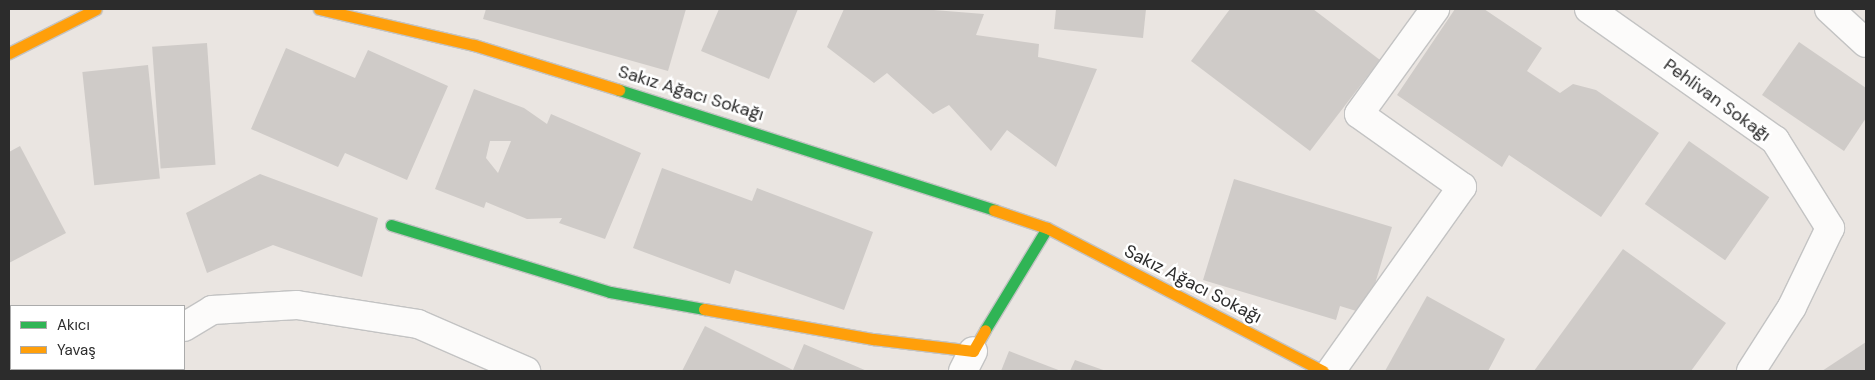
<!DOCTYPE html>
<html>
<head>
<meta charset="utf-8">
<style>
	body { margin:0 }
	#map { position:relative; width:1875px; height:380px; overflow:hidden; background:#eae5e1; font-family:"DM Sans",sans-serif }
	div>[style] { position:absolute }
	.building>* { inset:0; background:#cfcbc8; transform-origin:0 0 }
	.roads { filter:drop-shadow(1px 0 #c3c3c3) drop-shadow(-1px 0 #c3c3c3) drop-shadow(0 1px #c3c3c3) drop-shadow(0 -1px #c3c3c3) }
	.street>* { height:28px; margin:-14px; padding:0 14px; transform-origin:14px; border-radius:14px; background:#fcfbfa }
	.fast>* { height:11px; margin:-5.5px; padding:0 5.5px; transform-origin:5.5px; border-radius:5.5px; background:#30b455 }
	.slow>* { height:11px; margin:-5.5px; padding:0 5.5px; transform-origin:5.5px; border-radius:5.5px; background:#ff9f0a }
	span { translate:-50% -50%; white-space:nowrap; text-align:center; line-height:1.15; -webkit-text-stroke:5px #fff; paint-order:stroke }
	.street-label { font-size:18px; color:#2c2c2c }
	.frame { position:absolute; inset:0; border:10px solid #2c2c2c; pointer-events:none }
	.legend { position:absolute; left:10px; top:305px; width:175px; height:65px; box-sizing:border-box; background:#fff; border:1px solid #ababab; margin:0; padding:6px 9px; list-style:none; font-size:15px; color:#2c2c2c }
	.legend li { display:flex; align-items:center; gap:10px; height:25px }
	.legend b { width:25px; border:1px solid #ababab }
</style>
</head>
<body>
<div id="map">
	<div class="building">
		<i style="clip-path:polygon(486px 9px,686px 9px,668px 71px,483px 19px)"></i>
		<i style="clip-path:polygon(719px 9px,798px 9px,769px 79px,701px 51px)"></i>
		<i style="clip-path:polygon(844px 9px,921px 9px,984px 14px,976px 35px,1039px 44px,1038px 57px,1097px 69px,1056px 167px,1007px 130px,991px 151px,949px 105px,933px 114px,887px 73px,874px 83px,827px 47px)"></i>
		<i style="clip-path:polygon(1056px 9px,1146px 9px,1143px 38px,1054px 29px)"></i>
		<i style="clip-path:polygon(1230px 9px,1313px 9px,1380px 60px,1310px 151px,1191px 61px)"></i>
		<i style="clip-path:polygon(1455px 9px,1484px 9px,1542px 48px,1527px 71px,1560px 93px,1573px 84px,1596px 90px,1659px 133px,1601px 217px,1509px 155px,1502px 167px,1397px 95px)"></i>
		<i style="clip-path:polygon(1799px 42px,1866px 88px,1866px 118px,1844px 151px,1762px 95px)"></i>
		<i style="left:207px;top:43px;width:122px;height:55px;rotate:86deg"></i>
		<i style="clip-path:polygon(286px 48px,355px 78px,368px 50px,448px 86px,407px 180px,345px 153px,338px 167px,251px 129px)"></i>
		<i style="left:148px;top:65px;width:114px;height:66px;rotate:84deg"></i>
		<i style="clip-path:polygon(evenodd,474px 89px,524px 108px,547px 124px,551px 114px,641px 153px,605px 239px,559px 223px,562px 218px,527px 219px,486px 202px,484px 208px,435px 189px,474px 89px,490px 141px,511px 141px,498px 173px,486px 158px,490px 141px)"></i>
		<i style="left:1689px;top:141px;width:98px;height:77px;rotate:35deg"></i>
		<i style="clip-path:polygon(20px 146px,66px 233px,9px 263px,9px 152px)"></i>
		<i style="clip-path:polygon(662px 168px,752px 201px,757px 188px,873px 232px,844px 310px,735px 270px,730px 284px,633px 248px)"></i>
		<i style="clip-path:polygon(260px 174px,378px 218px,362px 277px,273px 245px,207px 273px,186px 213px)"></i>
		<i style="clip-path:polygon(1234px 179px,1392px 227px,1366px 314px,1340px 306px,1336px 320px,1203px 280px)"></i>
		<i style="clip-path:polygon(1623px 249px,1726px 323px,1691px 371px,1534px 371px)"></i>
		<i style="clip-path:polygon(1427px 296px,1505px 339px,1488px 371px,1385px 371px)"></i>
		<i style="clip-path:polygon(705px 326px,793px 370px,804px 344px,867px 371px,682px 371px)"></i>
		<i style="clip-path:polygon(9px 332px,11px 332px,11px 369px,30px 371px,9px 371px)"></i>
		<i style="clip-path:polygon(1866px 342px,1866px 371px,1822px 371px)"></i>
		<i style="clip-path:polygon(1009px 351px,1061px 371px,1001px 371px)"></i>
		<i style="clip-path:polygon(1075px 360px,1106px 371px,1070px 371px)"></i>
	</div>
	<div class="roads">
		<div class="street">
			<i style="left:1589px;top:9px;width:228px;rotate:35.2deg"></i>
			<i style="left:1775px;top:140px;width:104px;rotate:58deg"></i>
			<i style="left:1830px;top:228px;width:88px;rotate:115.7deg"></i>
			<i style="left:1792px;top:307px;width:76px;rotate:122.6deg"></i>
			<i style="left:1829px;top:9px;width:50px;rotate:42.6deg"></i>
			<i style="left:184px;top:327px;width:33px;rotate:-31deg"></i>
			<i style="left:212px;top:310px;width:85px;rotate:-3.4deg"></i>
			<i style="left:297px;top:305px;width:122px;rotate:8.9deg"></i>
			<i style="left:418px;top:324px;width:118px;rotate:23.5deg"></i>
			<i style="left:140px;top:371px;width:3px;rotate:-45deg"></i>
			<i style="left:963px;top:371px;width:22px;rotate:-63deg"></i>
			<i style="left:1331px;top:371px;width:226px;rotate:-54.6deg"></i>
			<i style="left:1462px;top:187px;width:126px;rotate:-144.7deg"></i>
			<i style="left:1359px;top:114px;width:130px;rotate:-54.1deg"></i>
		</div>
		<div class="fast">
			<i style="left:619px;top:90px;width:394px;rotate:17.7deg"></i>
			<i style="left:391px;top:225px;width:229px;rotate:17deg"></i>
			<i style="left:610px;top:292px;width:96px;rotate:10.3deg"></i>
			<i style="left:985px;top:330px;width:119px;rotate:-58.7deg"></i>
		</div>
		<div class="slow">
			<i style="left:319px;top:9px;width:159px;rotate:13.1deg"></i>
			<i style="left:474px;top:45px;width:152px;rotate:17.2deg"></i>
			<i style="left:9px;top:53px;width:97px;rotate:-26.8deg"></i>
			<i style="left:994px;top:210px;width:56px;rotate:18.8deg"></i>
			<i style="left:1047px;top:228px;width:311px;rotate:27.4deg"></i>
			<i style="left:704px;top:309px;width:172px;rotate:10.1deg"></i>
			<i style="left:873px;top:339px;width:101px;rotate:6.8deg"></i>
			<i style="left:973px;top:351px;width:24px;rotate:-60deg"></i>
		</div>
	</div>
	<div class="street-label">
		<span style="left:691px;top:93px;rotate:17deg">Sakız Ağacı Sokağı</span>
		<span style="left:1717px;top:100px;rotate:36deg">Pehlivan Sokağı</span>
		<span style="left:1193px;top:284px;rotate:27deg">Sakız Ağacı Sokağı</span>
	</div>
	<div class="frame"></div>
	<ul class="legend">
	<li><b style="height:6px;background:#30b455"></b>Akıcı</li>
	<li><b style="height:6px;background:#ff9f0a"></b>Yavaş</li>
	</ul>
</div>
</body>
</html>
